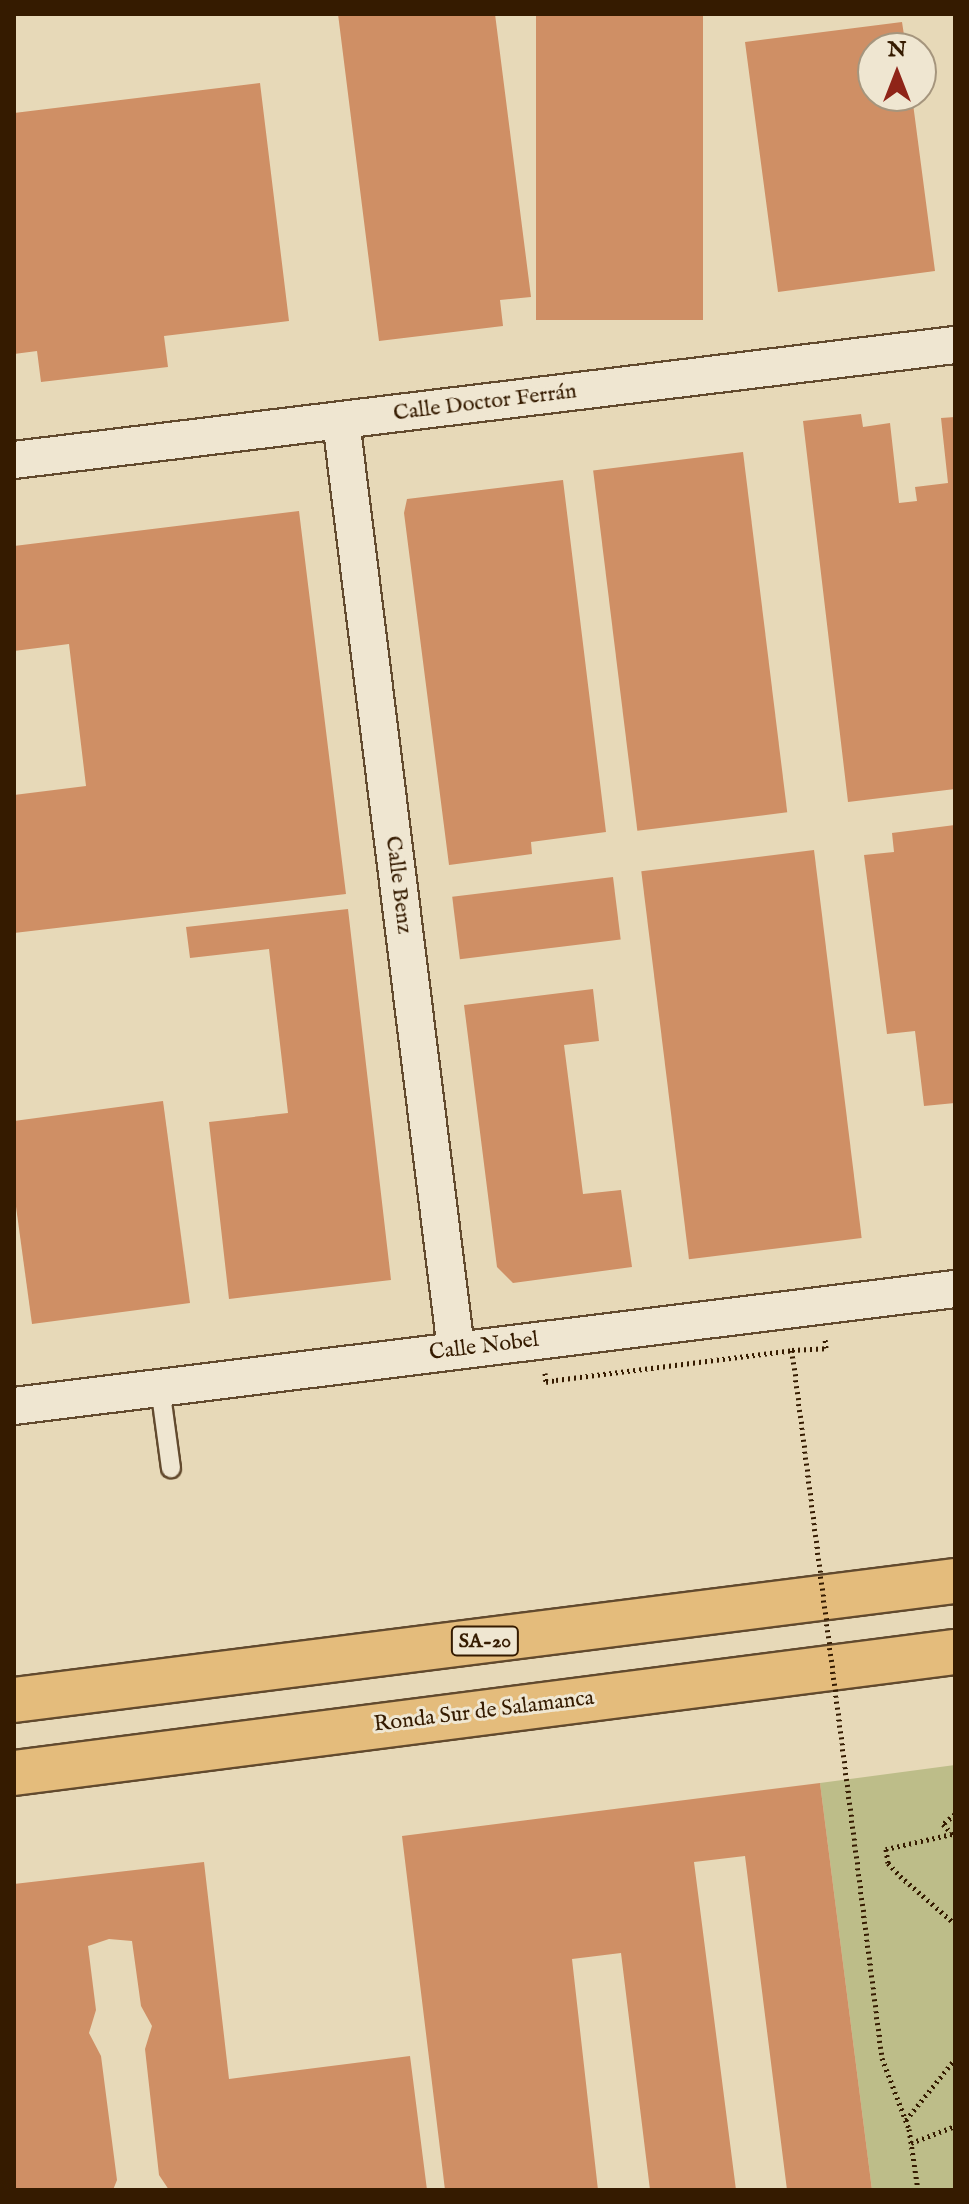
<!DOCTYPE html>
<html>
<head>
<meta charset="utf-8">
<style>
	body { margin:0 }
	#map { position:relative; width:969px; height:2204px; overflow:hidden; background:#e7d9b8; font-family:"IM FELL English",serif }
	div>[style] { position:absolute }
	.green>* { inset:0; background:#bdbd89 }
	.building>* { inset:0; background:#cf8f65; transform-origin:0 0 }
	.path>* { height:5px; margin-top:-2.5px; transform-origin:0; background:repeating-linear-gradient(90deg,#351b00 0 2px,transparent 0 6px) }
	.roads { filter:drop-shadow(2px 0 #624a2e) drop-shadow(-2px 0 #624a2e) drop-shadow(0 2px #624a2e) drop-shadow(0 -2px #624a2e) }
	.service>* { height:18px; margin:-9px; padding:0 9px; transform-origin:9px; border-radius:9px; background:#efe6d1 }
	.minor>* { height:36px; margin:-18px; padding:0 18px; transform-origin:18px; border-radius:18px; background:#efe6d1 }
	.trunk>* { height:44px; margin:-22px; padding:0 22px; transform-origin:22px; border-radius:22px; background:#e4bc7c }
	.path-bridge>* { height:5px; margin-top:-2.5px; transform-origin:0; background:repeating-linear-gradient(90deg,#351b00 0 2px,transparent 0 6px) }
	span { translate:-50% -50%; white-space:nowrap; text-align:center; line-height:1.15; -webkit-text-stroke:6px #efe6d1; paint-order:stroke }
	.shield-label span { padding:2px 6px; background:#efe6d1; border:2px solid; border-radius:6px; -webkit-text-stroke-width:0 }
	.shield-label { font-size:20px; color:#351b00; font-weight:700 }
	.street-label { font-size:22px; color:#351b00 }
	.frame { position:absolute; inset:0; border:16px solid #351b00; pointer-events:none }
	.north { position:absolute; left:857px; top:32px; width:80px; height:80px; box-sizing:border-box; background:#efe6d1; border:2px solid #a5957d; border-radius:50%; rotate:0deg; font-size:22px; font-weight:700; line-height:32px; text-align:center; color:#351b00 }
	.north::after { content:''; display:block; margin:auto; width:28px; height:36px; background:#8f2418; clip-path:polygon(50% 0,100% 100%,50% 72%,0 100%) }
</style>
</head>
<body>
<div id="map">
	<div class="green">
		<i style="clip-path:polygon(955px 1765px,955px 2190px,872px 2190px,820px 1783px)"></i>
	</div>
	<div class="building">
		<i style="clip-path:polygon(338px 14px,495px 14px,531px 297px,500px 300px,503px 326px,379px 341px)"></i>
		<i style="left:536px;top:14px;width:167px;height:306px"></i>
		<i style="clip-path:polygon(902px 22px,906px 48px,873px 48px,873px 96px,912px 96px,935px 271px,778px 292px,745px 42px)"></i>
		<i style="clip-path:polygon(260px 83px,289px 321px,164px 336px,168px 367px,41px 382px,37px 351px,14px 354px,14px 113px)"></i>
		<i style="clip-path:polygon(861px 414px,863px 427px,890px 423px,899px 503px,917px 501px,915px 487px,948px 483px,941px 418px,955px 417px,955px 789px,848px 802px,803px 421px)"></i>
		<i style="left:743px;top:452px;width:363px;height:151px;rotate:83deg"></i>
		<i style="clip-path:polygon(563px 480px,606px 832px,531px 842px,532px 854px,449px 865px,404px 513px,407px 499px)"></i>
		<i style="clip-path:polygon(299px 511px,346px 894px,14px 933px,14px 795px,86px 786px,69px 644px,14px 651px,14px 546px)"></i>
		<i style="clip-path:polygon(955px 825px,955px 1103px,924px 1106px,915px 1031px,887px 1034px,864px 855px,894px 852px,892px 833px)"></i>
		<i style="left:814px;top:850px;width:391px;height:174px;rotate:83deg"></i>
		<i style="left:613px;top:877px;width:63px;height:162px;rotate:83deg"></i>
		<i style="clip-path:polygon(348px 909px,391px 1280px,229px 1299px,209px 1122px,288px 1113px,269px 949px,190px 958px,186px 927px)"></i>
		<i style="clip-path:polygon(593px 989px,599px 1041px,564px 1045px,583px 1194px,621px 1190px,632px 1267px,513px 1283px,497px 1267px,464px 1005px)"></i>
		<i style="clip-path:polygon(163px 1101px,190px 1303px,32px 1324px,14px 1192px,14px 1121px)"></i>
		<i style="clip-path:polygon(820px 1783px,872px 2190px,787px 2190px,745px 1856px,694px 1862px,736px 2190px,650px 2190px,621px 1953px,572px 1959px,598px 2190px,445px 2190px,402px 1836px)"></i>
		<i style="clip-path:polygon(204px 1862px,229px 2079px,410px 2056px,427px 2190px,169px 2190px,159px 2175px,145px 2049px,152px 2026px,141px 2006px,132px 1941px,109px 1939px,88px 1946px,96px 2010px,89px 2033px,101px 2056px,117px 2180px,113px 2190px,14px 2190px,14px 1884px)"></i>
	</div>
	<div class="path">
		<i style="left:792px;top:1350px;width:34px;rotate:-3deg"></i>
		<i style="left:826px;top:1348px;width:9px;rotate:-96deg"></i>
		<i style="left:545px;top:1373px;width:9px;rotate:84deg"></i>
		<i style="left:546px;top:1382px;width:10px;rotate:-11deg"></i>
		<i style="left:955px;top:1814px;width:16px;rotate:140deg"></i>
		<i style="left:943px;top:1824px;width:18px;rotate:47deg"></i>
		<i style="left:952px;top:1834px;width:68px;rotate:167.2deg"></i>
		<i style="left:886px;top:1849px;width:14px;rotate:82deg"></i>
		<i style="left:888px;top:1863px;width:18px;rotate:47deg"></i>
		<i style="left:900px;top:1876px;width:73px;rotate:41.1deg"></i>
		<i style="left:882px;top:2058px;width:76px;rotate:69.2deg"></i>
		<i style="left:909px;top:2129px;width:62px;rotate:81.6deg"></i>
		<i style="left:906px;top:2120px;width:78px;rotate:-51.2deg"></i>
		<i style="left:911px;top:2143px;width:47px;rotate:-21.1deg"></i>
	</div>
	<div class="roads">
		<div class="service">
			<i style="left:160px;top:1387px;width:82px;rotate:82.3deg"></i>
		</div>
		<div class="minor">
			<i style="left:341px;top:421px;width:936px;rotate:82.94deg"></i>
			<i style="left:14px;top:460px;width:948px;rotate:-6.97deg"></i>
			<i style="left:14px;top:1406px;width:948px;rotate:-7.09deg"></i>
		</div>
		<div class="trunk">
			<i style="left:14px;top:1700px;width:948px;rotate:-7.21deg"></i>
			<i style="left:14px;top:1773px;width:949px;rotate:-7.33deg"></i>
		</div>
	</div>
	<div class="path-bridge">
		<i style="left:556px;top:1380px;width:238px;rotate:-7.2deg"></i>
		<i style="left:792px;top:1350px;width:714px;rotate:82.76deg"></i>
	</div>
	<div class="shield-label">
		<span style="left:485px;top:1641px">SA-20</span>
	</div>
	<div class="street-label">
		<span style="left:485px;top:403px;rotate:-7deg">Calle Doctor Ferrán</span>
		<span style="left:398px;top:885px;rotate:83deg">Calle Benz</span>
		<span style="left:484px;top:1347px;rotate:-7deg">Calle Nobel</span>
		<span style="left:484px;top:1712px;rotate:-7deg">Ronda Sur de Salamanca</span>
	</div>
	<div class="frame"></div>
	<div class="north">N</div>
</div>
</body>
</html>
